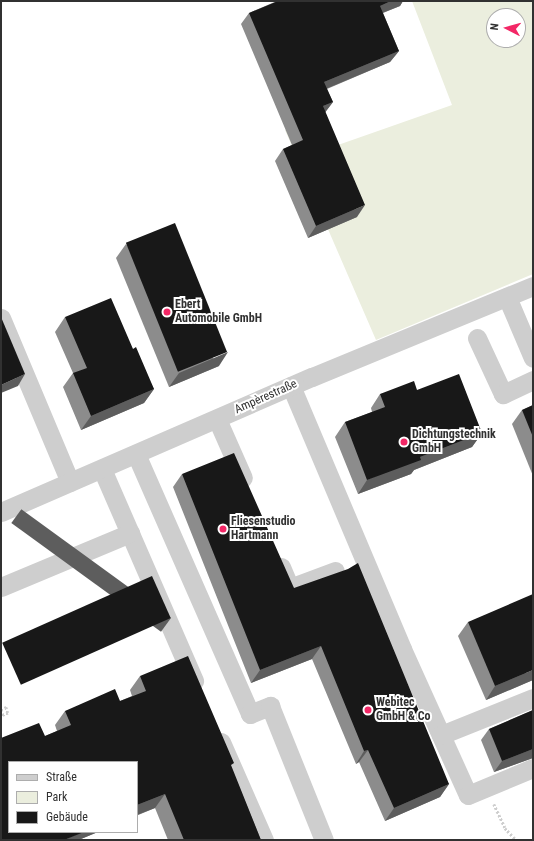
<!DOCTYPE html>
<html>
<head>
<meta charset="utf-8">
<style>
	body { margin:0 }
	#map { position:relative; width:534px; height:841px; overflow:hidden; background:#fff; font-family:"Roboto Condensed",sans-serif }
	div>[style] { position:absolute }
	.green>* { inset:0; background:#ebeede }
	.path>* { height:2.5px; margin-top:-1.25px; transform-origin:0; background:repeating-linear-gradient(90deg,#cecece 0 2px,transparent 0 4px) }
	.minor>* { height:19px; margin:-9.5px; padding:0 9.5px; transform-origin:9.5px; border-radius:9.5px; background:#cecece }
	.wall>* { inset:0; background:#8c8c8c }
	.shaded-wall>* { inset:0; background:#5d5d5d; transform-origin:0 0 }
	.building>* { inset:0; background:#181818; transform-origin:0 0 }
	.dots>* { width:11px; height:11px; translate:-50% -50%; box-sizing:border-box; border:2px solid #fff; border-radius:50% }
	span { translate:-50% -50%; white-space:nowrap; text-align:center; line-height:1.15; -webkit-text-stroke:4px #fff; paint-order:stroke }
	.poi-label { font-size:12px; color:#313131; font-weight:700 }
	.left { translate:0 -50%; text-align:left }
	.street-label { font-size:12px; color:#313131 }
	.frame { position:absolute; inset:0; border:2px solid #313131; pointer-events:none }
	.legend { position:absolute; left:8px; top:761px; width:130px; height:72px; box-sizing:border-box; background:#fff; border:1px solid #adadad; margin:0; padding:5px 7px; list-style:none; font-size:12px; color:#313131 }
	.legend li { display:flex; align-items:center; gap:8px; height:20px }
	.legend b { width:20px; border:1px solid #adadad }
	.north { position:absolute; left:486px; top:8px; width:40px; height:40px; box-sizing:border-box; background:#fff; border:1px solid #adadad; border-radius:50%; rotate:276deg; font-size:11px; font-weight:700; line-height:16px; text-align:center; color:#313131 }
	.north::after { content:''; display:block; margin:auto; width:14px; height:18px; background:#f32766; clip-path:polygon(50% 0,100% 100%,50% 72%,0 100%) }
</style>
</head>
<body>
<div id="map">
	<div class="green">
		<i style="clip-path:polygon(evenodd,412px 1px,533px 1px,533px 274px,376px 340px,285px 130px,324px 114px,338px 145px,452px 105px,412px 1px,494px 16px,518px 16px,518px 40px,494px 40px,494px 16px)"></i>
	</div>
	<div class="path">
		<i style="left:1px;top:710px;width:6px;rotate:-31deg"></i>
		<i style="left:6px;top:707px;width:6px;rotate:72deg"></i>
		<i style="left:8px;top:713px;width:8px;rotate:157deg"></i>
		<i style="left:494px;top:804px;width:26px;rotate:65deg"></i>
		<i style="left:505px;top:828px;width:16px;rotate:47deg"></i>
	</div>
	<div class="minor">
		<i style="left:507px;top:297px;width:66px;rotate:66.9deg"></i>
		<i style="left:1px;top:318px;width:178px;rotate:67.2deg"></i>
		<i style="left:477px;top:338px;width:62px;rotate:65.1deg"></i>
		<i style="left:503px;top:394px;width:33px;rotate:-25deg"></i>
		<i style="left:291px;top:386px;width:285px;rotate:67.1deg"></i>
		<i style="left:402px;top:649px;width:160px;rotate:65.7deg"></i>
		<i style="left:468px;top:795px;width:70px;rotate:-22.6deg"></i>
		<i style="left:217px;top:419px;width:64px;rotate:66.2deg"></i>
		<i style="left:136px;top:454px;width:284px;rotate:66.3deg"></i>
		<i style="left:250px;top:714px;width:22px;rotate:-22deg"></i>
		<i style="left:270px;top:706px;width:144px;rotate:68.1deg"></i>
		<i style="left:102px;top:469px;width:231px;rotate:66.5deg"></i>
		<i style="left:1px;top:512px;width:339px;rotate:-23.5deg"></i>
		<i style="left:312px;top:377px;width:239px;rotate:-22.4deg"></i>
		<i style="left:281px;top:567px;width:23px;rotate:67deg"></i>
		<i style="left:290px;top:588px;width:48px;rotate:-20.7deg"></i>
		<i style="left:1px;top:587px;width:140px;rotate:-22.7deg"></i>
		<i style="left:441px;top:735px;width:99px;rotate:-21.9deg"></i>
		<i style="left:221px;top:742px;width:107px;rotate:66.3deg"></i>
	</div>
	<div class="wall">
		<i style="clip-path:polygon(277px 1px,403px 1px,400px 6px,383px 13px,399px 51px,390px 62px,327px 89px,333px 102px,325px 112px,357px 217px,308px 238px,275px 161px,283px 149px,292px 145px,241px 24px,249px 13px)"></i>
		<i style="clip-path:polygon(126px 244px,219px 366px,169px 387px,116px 258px)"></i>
		<i style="clip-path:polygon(65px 317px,133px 349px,154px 389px,144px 403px,81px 430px,63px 387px,73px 373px,55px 332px)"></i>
		<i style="clip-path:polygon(417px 390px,482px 433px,472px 447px,414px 470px,411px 474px,358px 494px,335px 437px,345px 422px,372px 412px,371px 408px,380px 394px)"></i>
		<i style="clip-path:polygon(533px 405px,533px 476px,512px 424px,522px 410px)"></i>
		<i style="clip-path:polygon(182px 474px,294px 588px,449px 784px,440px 797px,385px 821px,359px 762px,356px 764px,312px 659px,251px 683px,173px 487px)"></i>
		<i style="clip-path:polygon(468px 622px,533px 680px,486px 700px,458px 636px)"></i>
		<i style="clip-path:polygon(140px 676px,231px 767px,261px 840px,168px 840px,155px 808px,81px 839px,80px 840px,1px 840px,45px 736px,57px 731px,55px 725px,65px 711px,120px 701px,132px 696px,130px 690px)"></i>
		<i style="clip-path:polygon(533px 710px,533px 758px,494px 772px,481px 740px,489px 729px)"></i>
	</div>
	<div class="shaded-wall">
		<i style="clip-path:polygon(391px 1px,403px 1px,400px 6px,372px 17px,380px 6px)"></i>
		<i style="clip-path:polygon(399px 51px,390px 62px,316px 93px,324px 82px)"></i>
		<i style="clip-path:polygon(333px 102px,324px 114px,323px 106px)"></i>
		<i style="clip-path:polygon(365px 205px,357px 217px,308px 238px,316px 226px)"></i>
		<i style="clip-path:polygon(228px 352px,219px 366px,169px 387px,179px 373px)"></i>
		<i style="clip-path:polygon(25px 374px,18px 386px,1px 393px,1px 385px)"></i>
		<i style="clip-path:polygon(154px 389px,144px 403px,81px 430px,91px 416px)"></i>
		<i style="clip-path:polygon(482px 433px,472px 447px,414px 470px,411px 474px,358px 494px,367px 480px,420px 457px)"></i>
		<i style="left:171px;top:618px;width:17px;height:185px;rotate:126deg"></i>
		<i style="clip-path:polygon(321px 646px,312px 659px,251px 683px,260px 670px)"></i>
		<i style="clip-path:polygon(533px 670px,533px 680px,486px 700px,495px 686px)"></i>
		<i style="clip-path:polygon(533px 749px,533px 758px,494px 772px,502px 761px)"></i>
		<i style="clip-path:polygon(368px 750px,359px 762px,356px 764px,364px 751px)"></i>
		<i style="clip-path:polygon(449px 784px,440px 797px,385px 821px,394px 808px)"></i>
		<i style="clip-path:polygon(165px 794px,155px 808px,137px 815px,137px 805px)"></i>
		<i style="clip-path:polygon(82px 832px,98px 832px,81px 839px,80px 840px,64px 840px)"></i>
	</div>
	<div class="building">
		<i style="clip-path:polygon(278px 1px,391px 1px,380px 6px,399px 51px,324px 82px,333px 102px,323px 106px,365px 205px,316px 226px,283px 149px,303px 140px,249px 13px)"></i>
		<i style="left:175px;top:223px;width:139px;height:53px;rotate:68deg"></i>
		<i style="clip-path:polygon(111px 298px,133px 349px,136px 347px,154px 389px,91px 416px,73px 373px,87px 368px,65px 317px)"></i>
		<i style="clip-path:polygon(1px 317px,25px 374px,1px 385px)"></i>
		<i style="clip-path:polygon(459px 374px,482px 433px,420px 457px,421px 460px,367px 480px,345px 422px,385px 407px,380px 394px,414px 381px,417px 390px)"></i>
		<i style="clip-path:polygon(533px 405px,533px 437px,522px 410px)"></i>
		<i style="clip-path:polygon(234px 453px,294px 588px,348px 569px,358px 563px,449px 784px,394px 808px,368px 750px,364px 751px,321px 646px,260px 670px,182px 474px)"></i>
		<i style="left:152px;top:576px;width:46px;height:164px;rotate:66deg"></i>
		<i style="clip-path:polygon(533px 594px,533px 670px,495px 686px,468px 622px)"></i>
		<i style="clip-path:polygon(188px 656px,234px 763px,231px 765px,261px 840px,184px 840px,165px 794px,137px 805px,137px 762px,9px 762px,9px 832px,84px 832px,64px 840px,1px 840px,1px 738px,39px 723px,45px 736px,71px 725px,65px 711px,115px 689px,120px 701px,146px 691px,140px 676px)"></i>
		<i style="clip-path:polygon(533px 710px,533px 749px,502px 761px,489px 729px)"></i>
	</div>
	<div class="dots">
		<i style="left:167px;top:312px;background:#f32766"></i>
		<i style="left:404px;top:442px;background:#f32766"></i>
		<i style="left:223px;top:529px;background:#f32766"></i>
		<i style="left:368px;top:710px;background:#f32766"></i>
	</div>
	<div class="poi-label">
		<span class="left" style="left:175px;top:312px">Ebert<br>Automobile GmbH</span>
		<span class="left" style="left:412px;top:442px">Dichtungstechnik<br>GmbH</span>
		<span class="left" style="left:231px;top:529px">Fliesenstudio<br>Hartmann</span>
		<span class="left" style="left:376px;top:710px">Webitec<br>GmbH &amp; Co</span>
	</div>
	<div class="street-label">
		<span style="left:266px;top:397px;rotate:-24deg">Ampèrestraße</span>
	</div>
	<div class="frame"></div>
	<ul class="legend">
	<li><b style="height:5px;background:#cecece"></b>Straße</li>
	<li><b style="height:11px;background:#ebeede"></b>Park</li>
	<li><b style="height:11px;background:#181818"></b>Gebäude</li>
	</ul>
	<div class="north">N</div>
</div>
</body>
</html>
